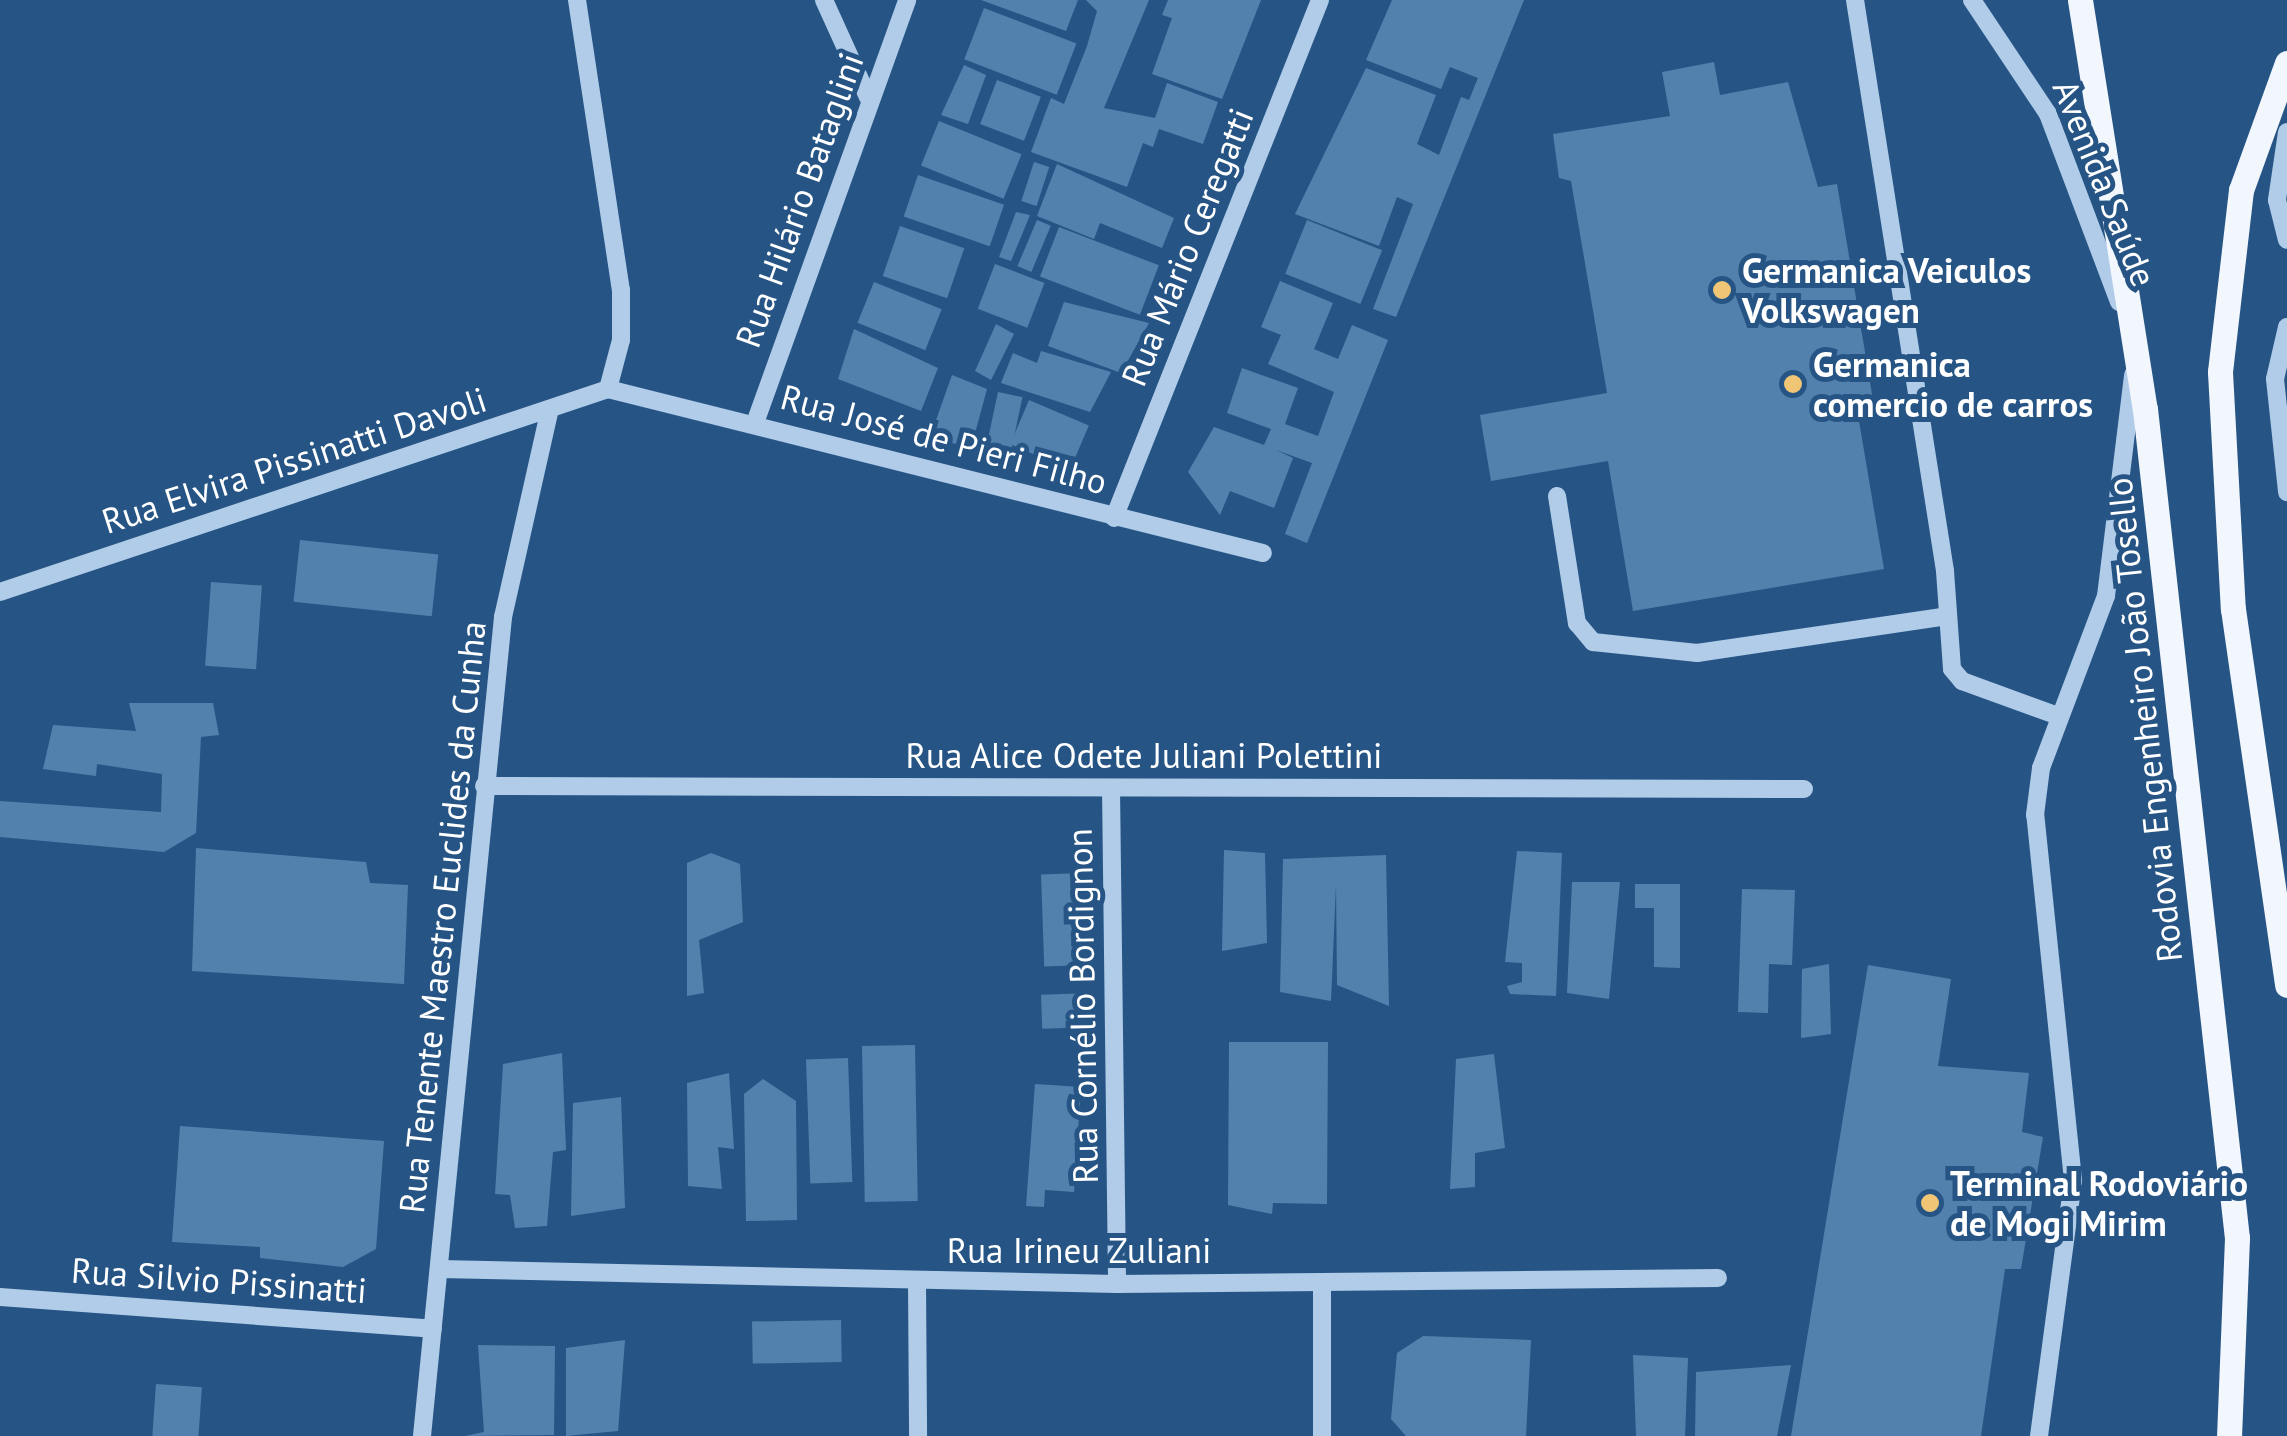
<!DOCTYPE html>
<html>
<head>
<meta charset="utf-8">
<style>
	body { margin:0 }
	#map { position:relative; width:2287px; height:1436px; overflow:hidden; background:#265585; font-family:"PT Sans",sans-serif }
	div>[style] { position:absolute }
	.building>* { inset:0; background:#5381ae; transform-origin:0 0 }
	.minor>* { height:18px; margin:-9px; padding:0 9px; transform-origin:9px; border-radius:9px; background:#b0cce8 }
	.major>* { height:25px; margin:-12.5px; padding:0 12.5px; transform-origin:12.5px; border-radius:12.5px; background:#f2f7fe }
	.dots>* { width:28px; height:28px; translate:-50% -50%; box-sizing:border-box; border:5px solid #265585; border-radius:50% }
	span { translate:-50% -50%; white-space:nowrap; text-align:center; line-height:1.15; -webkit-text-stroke:10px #265585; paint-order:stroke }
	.street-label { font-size:35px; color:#fff }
	.poi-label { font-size:35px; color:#fff; font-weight:700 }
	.left { translate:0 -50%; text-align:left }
</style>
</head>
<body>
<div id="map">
	<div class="building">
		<i style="clip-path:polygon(981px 0,1078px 0,1066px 31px)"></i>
		<i style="clip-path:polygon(1086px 0,1149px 0,1104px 108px,1155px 118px,1167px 83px,1218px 102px,1203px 144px,1159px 129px,1153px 147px,1143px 143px,1127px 187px,1031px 152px,1051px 98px,1064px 104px,1087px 46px,1097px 11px)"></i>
		<i style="clip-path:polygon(1168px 0,1261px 0,1222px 99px,1152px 74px,1172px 18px,1162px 15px)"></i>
		<i style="clip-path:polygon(1392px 0,1524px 0,1396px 317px,1373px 309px,1413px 204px,1397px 197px,1379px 246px,1295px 214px,1366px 68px,1436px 95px,1417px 144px,1439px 155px,1461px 97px,1469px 100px,1478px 78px,1450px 67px,1441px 89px,1366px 60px)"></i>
		<i style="left:984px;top:8px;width:99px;height:55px;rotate:21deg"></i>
		<i style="clip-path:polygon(1714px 62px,1720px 95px,1788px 82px,1818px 187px,1837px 184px,1875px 412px,1858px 415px,1884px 569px,1633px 611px,1608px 461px,1491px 481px,1480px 415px,1607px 393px,1571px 181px,1559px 178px,1553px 134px,1670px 116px,1662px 72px)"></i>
		<i style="clip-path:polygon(964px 65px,986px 75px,968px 124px,941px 115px)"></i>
		<i style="left:997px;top:80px;width:47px;height:47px;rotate:21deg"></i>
		<i style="left:939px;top:121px;width:89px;height:48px;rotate:22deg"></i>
		<i style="left:1034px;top:162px;width:16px;height:41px;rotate:18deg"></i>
		<i style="clip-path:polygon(1057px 164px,1174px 218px,1162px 248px,1100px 223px,1094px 239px,1037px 216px)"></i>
		<i style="left:918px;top:175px;width:91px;height:44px;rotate:19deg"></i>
		<i style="clip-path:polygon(1016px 212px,1030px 215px,1011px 261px,999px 257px)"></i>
		<i style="left:1037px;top:220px;width:15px;height:50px;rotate:23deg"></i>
		<i style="left:1307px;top:220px;width:81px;height:58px;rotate:22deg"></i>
		<i style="left:900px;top:226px;width:68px;height:53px;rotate:19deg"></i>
		<i style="left:1059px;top:227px;width:107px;height:53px;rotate:21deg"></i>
		<i style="left:995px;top:264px;width:53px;height:48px;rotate:21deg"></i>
		<i style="clip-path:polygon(1280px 281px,1333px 303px,1314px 349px,1338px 359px,1352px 325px,1388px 340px,1307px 543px,1285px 534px,1312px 463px,1276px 450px,1293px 458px,1274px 508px,1230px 491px,1220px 515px,1188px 472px,1214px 427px,1264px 445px,1271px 429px,1227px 413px,1242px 368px,1298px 388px,1285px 424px,1318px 436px,1334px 392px,1268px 364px,1281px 335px,1261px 327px)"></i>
		<i style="left:874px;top:282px;width:73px;height:44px;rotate:22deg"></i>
		<i style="clip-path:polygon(1064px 302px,1149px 323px,1121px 373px,1048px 346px)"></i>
		<i style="clip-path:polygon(996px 324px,1014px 334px,991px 380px,975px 371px)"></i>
		<i style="clip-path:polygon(854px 329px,938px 368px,921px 411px,838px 379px)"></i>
		<i style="clip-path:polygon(1041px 351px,1111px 372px,1090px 412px,1001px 383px,1013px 353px,1037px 363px)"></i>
		<i style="clip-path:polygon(952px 375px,987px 389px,971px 448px,930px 437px)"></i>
		<i style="left:998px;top:392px;width:25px;height:58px;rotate:12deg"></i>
		<i style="left:1029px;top:400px;width:65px;height:48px;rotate:23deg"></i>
		<i style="left:300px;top:540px;width:139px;height:62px;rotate:6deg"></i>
		<i style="left:211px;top:582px;width:51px;height:84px;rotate:4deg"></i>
		<i style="clip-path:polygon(129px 703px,213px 703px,219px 735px,201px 737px,196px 833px,164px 852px,0 837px,0 801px,161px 812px,162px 774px,97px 764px,96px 776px,43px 769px,53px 725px,136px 731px)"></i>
		<i style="clip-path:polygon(196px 848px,366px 862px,370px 883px,408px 885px,404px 984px,192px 971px)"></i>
		<i style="clip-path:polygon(1224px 850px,1265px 853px,1267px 943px,1222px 951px)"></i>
		<i style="clip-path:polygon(1517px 851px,1562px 853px,1556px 996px,1510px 994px,1507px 986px,1522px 982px,1522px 963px,1505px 962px)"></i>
		<i style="clip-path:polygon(711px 853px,740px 864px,743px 922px,699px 940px,704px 993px,687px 996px,687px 863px)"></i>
		<i style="clip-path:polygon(1386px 855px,1389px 1006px,1337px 985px,1336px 885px,1331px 1001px,1280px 992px,1283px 859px)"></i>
		<i style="left:1083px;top:873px;width:92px;height:42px;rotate:88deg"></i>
		<i style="clip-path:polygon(1572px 882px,1620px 882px,1609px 999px,1567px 993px)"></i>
		<i style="clip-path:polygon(1635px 884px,1680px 884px,1680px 968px,1654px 967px,1654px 908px,1635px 908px)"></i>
		<i style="clip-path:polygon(1742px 889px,1795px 890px,1792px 965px,1769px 964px,1768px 1013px,1738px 1012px)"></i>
		<i style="clip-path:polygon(1829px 964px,1831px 1034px,1801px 1038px,1802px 969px)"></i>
		<i style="clip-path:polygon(1868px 965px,1951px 979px,1938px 1066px,2029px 1073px,2022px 1132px,2043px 1137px,2021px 1269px,2005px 1269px,1981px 1436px,1791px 1436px)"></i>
		<i style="left:1093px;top:993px;width:34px;height:52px;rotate:88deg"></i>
		<i style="clip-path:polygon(1229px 1042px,1328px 1042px,1327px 1204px,1273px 1203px,1272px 1214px,1228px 1205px)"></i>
		<i style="left:915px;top:1045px;width:156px;height:53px;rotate:89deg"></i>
		<i style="clip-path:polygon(562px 1053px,566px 1150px,553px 1152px,547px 1226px,515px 1228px,510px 1195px,495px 1194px,503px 1064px)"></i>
		<i style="clip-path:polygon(1494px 1054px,1505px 1148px,1475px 1153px,1475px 1187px,1450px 1189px,1456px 1059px)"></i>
		<i style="left:848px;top:1058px;width:124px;height:42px;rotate:88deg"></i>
		<i style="clip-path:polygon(729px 1073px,734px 1149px,718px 1147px,722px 1189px,688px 1186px,687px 1083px)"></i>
		<i style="clip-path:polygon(763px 1079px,796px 1101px,797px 1220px,746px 1221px,744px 1094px)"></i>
		<i style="clip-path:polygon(1035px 1084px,1081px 1087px,1074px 1192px,1045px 1190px,1044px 1207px,1026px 1206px)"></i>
		<i style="clip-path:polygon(621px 1097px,625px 1208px,571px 1216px,573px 1103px)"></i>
		<i style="clip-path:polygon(180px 1126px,384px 1141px,376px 1249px,343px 1267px,260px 1258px,260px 1247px,172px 1242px)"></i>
		<i style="left:841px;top:1320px;width:42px;height:89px;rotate:89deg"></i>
		<i style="clip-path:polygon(1423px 1336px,1531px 1340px,1526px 1436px,1406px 1436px,1391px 1419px,1397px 1353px)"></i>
		<i style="clip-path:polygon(625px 1340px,618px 1431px,566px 1436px,566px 1348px)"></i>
		<i style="clip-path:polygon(478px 1345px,555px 1346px,554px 1435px,465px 1436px,484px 1432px)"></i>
		<i style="clip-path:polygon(1633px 1355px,1688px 1358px,1685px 1436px,1636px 1436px)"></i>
		<i style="clip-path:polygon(1791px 1365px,1777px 1436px,1695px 1436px,1696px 1372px)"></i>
		<i style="left:156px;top:1384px;width:46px;height:52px;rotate:4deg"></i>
	</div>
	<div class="minor">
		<i style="left:577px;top:0;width:293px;rotate:81.4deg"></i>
		<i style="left:621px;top:290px;width:50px;rotate:90deg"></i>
		<i style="left:621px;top:340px;width:51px;rotate:104.9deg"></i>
		<i style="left:824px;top:0;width:107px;rotate:65.6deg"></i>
		<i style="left:1855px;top:0;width:578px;rotate:81.04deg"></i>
		<i style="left:1945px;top:571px;width:98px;rotate:85.9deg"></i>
		<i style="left:1952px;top:669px;width:16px;rotate:50deg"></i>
		<i style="left:1962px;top:681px;width:102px;rotate:20deg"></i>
		<i style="left:1972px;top:0;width:137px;rotate:56.3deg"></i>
		<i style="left:2048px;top:114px;width:201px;rotate:69.3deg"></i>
		<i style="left:2287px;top:132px;width:69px;rotate:98.4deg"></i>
		<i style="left:2277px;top:200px;width:41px;rotate:76deg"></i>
		<i style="left:2287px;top:327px;width:53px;rotate:103deg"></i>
		<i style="left:2275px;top:379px;width:114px;rotate:83.9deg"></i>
		<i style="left:755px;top:423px;width:449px;rotate:-70.2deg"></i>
		<i style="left:1557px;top:496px;width:129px;rotate:81.1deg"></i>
		<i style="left:1577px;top:623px;width:25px;rotate:50deg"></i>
		<i style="left:1593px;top:642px;width:105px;rotate:6deg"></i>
		<i style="left:1697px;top:653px;width:253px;rotate:-8.4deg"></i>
		<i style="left:1114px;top:518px;width:557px;rotate:-68.31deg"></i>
		<i style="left:0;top:592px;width:641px;rotate:-18.46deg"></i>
		<i style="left:608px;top:389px;width:675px;rotate:14.06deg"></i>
		<i style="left:484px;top:786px;width:1320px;rotate:0.13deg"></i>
		<i style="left:1111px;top:788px;width:496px;rotate:89.3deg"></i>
		<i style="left:440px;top:1269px;width:677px;rotate:1.27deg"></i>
		<i style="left:1117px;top:1284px;width:601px;rotate:-0.57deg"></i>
		<i style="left:917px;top:1281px;width:155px;rotate:89.6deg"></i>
		<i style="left:0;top:1297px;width:434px;rotate:4.2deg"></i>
		<i style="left:422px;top:1436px;width:823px;rotate:-84.35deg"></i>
		<i style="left:503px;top:617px;width:213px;rotate:-77.3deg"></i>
		<i style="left:1322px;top:1436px;width:153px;rotate:-90deg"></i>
		<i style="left:2039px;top:1436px;width:258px;rotate:-82.4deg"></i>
		<i style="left:2073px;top:1180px;width:367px;rotate:-95.9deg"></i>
		<i style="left:2035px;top:815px;width:47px;rotate:-82.7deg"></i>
		<i style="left:2041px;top:768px;width:184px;rotate:-69.3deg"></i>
		<i style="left:2106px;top:596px;width:223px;rotate:-83deg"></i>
	</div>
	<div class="major">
		<i style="left:2080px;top:0;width:414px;rotate:81deg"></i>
		<i style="left:2145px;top:409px;width:834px;rotate:83.67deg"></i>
		<i style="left:2237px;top:1238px;width:198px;rotate:92.3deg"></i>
		<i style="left:2287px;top:63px;width:135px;rotate:109.9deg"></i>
		<i style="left:2241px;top:190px;width:183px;rotate:96.6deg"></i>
		<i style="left:2220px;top:372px;width:237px;rotate:86.9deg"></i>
		<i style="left:2233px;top:609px;width:380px;rotate:81.8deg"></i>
	</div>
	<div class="dots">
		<i style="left:1722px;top:290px;background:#f0c676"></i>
		<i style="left:1793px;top:384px;background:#f0c676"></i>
		<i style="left:1930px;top:1203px;background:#f0c676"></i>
	</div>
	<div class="street-label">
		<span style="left:2105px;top:183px;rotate:68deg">Avenida Saúde</span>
		<span style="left:799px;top:200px;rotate:-70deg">Rua Hilário Bataglini</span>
		<span style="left:1187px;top:247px;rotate:-68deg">Rua Mário Ceregatti</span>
		<span style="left:944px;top:439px;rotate:15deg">Rua José de Pieri Filho</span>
		<span style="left:294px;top:460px;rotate:-18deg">Rua Elvira Pissinatti Davoli</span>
		<span style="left:2144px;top:720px;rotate:-96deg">Rodovia Engenheiro João Tosello</span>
		<span style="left:1144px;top:755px">Rua Alice Odete Juliani Polettini</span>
		<span style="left:442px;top:917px;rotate:-84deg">Rua Tenente Maestro Euclides da Cunha</span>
		<span style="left:1082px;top:1006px;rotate:-91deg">Rua Cornélio Bordignon</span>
		<span style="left:1079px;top:1250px">Rua Irineu Zuliani</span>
		<span style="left:219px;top:1280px;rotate:4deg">Rua Silvio Pissinatti</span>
	</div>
	<div class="poi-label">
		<span class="left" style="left:1742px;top:290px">Germanica Veiculos<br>Volkswagen</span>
		<span class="left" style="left:1813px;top:384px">Germanica<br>comercio de carros</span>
		<span class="left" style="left:1950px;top:1203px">Terminal Rodoviário<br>de Mogi Mirim</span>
	</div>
</div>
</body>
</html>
